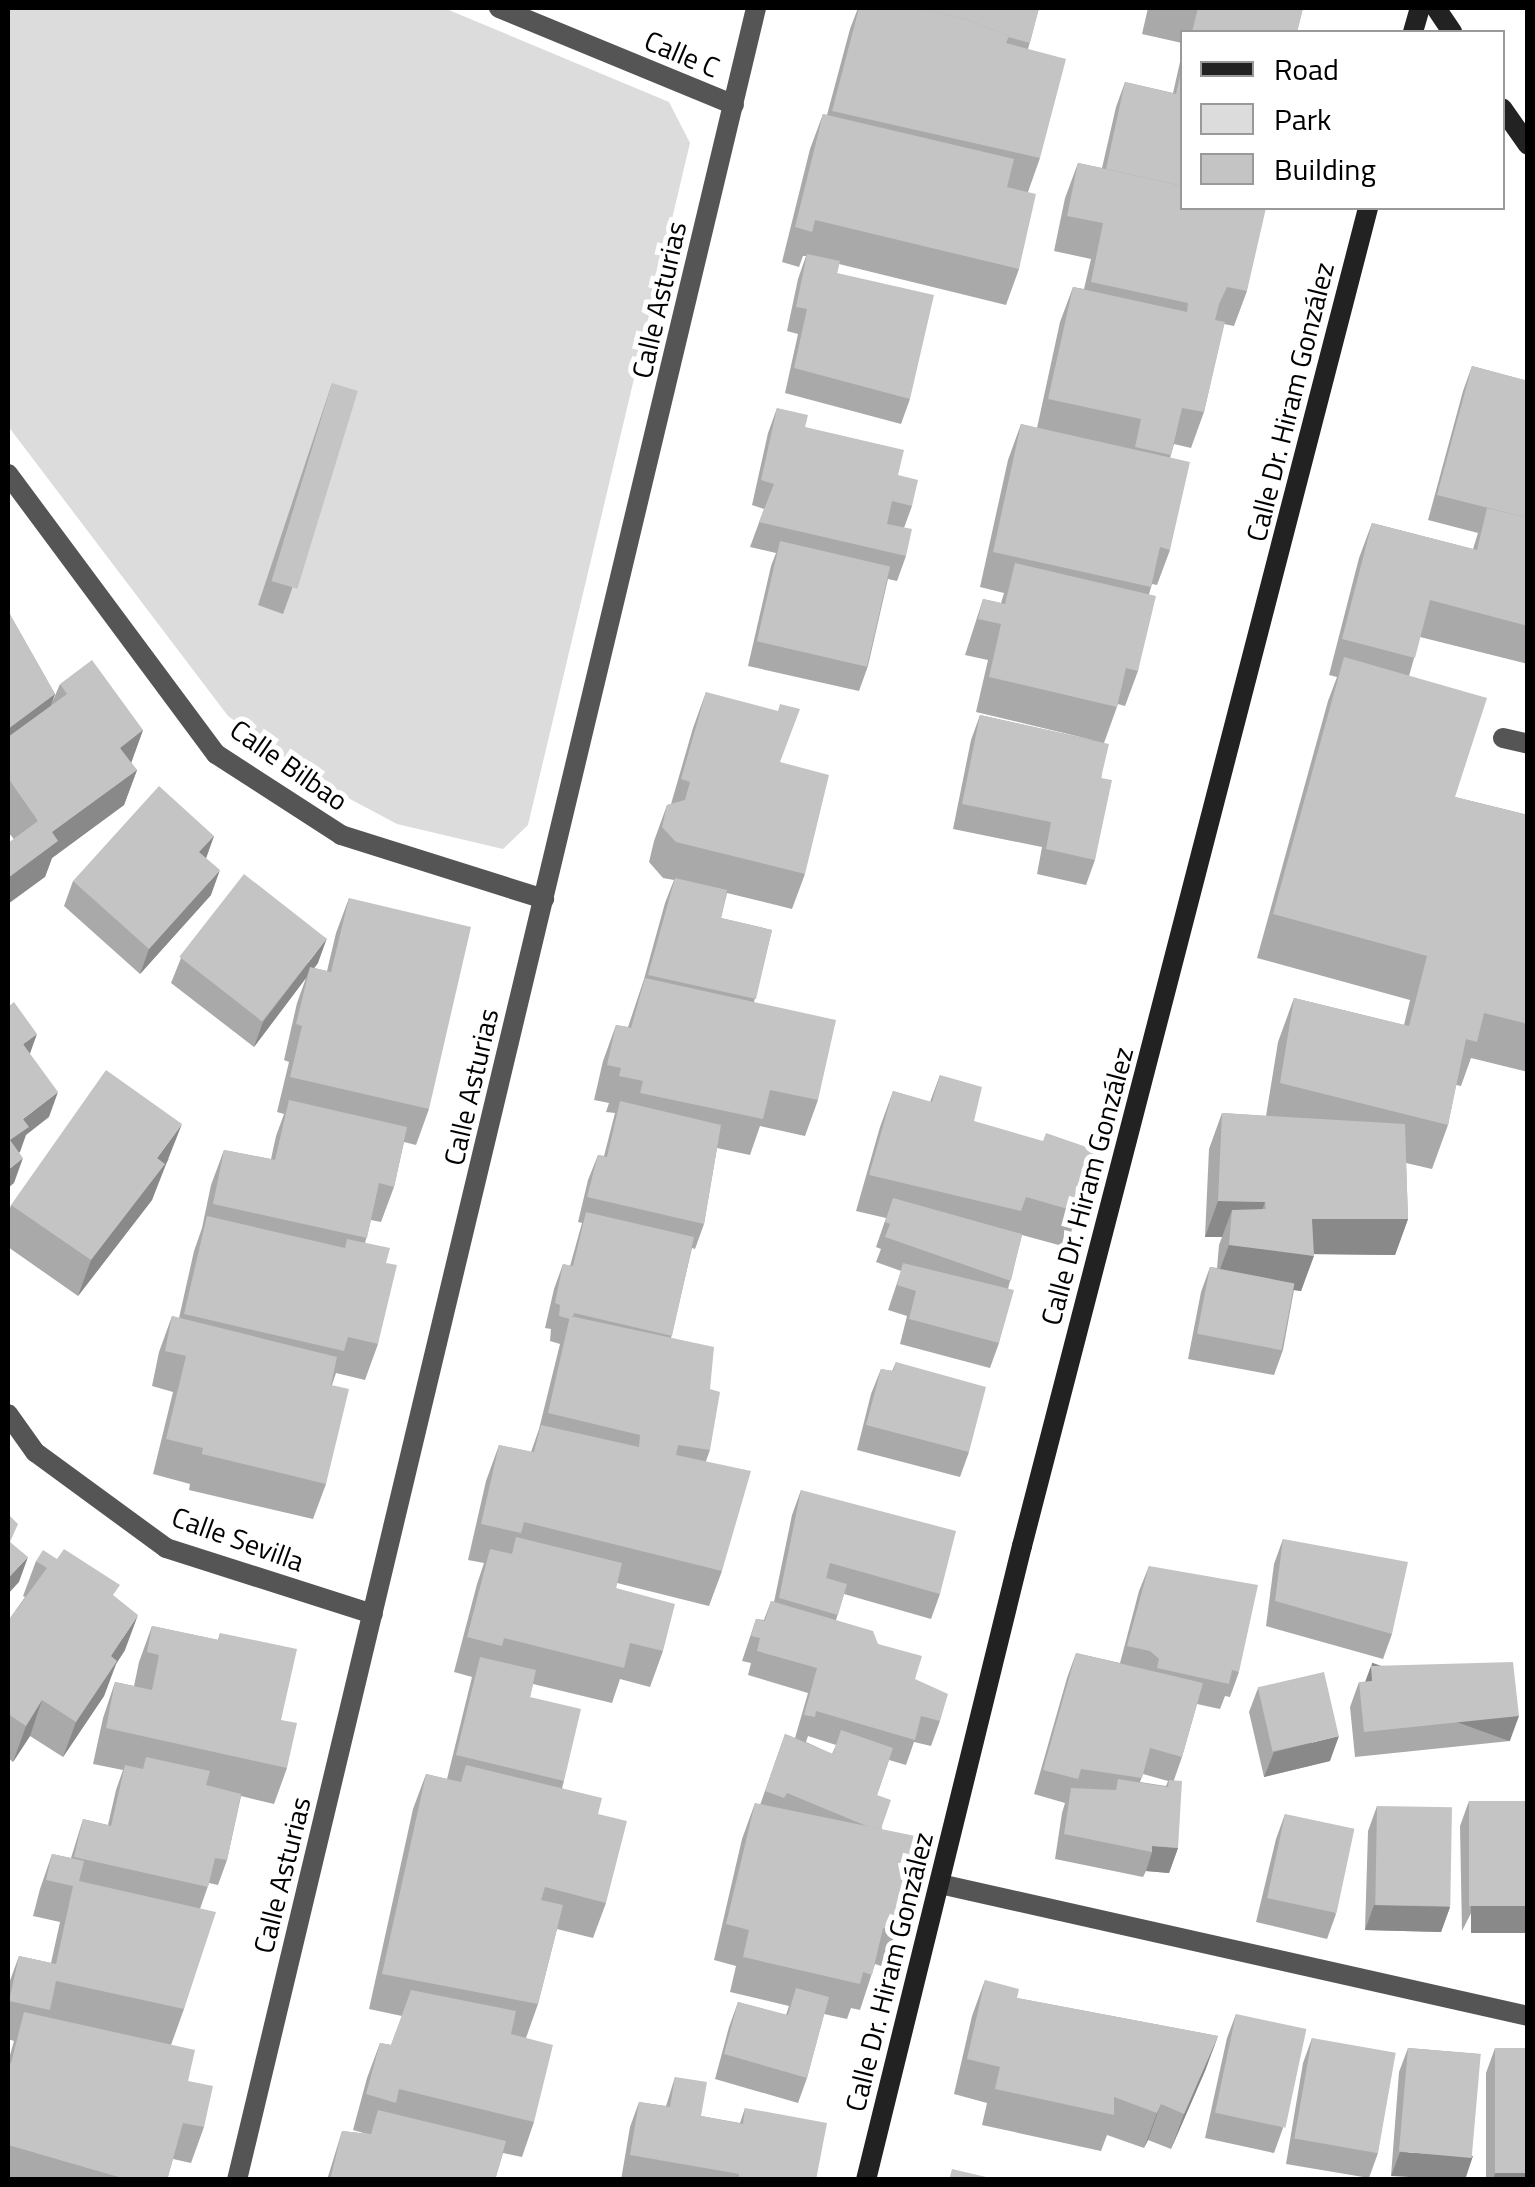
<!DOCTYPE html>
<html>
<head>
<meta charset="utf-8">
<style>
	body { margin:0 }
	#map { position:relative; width:1535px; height:2187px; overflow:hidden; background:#fff; font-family:"Titillium Web",sans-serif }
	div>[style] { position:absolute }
	.green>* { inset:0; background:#dcdcdc }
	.lane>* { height:20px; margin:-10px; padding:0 10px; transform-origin:10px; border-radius:10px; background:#555 }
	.street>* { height:20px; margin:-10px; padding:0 10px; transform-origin:10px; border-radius:10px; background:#555 }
	.secondary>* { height:20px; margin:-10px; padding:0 10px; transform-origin:10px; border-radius:10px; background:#222 }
	.wall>* { inset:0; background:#a9a9a9 }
	.shaded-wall>* { inset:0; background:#898989; transform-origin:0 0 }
	.building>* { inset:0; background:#c4c4c4; transform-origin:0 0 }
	span { translate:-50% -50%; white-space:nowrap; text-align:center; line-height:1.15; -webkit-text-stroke:10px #fff; paint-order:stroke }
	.street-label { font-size:28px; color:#000 }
	.frame { position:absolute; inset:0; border:10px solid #000; pointer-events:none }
	.legend { position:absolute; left:1180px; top:30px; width:325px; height:180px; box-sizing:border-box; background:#fff; border:2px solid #999; margin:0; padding:12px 18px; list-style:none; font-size:30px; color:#000 }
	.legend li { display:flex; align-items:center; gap:20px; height:50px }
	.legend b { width:50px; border:2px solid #999 }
</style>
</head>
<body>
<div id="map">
	<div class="green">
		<i style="clip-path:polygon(8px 8px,444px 8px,669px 102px,690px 143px,528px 825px,503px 849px,397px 824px,320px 783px,228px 716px,8px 426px)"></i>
	</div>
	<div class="lane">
		<i style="left:1503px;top:738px;width:26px;rotate:13deg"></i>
	</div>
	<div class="street">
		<i style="left:499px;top:8px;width:254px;rotate:22.4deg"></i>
		<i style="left:8px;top:474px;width:349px;rotate:53.4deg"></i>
		<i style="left:216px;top:754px;width:149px;rotate:32.9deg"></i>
		<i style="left:341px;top:835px;width:213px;rotate:17.5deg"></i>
		<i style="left:8px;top:1414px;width:47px;rotate:54.6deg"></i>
		<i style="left:35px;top:1452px;width:162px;rotate:36.2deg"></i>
		<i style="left:166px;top:1548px;width:217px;rotate:17.7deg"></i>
		<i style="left:940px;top:1884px;width:603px;rotate:12.65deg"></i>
		<i style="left:237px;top:2180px;width:2233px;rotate:-76.56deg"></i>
	</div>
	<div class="secondary">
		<i style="left:1436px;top:8px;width:29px;rotate:56deg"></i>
		<i style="left:1413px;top:32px;width:25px;rotate:-74deg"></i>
		<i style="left:1502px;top:108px;width:45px;rotate:54.9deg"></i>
		<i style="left:866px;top:2180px;width:653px;rotate:-76.18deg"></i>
		<i style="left:1022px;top:1546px;width:1382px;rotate:-75.5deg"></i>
	</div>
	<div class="wall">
		<i style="clip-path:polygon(858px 8px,1039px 8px,1028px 49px,1040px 158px,1028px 192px,1019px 269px,1006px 305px,839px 264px,837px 273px,910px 399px,901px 424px,785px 393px,798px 334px,787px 331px,798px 279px,806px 256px,803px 256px,799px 267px,782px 262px,810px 149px,823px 114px,827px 115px,850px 29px)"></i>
		<i style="clip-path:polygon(1148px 8px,1303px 8px,1297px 32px,1182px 32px,1182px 43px,1142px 34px)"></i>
		<i style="clip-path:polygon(1182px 53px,1182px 208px,1247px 291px,1234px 326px,1224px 324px,1204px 412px,1191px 448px,1174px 444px,1170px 458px,1170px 550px,1157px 585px,1152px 584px,1149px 594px,1138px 671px,1125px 706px,1118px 704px,1104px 743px,1095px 860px,1086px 885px,1037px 874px,1042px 847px,953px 829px,971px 740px,980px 715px,1097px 741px,976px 712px,988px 660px,965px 655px,983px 599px,1001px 603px,1004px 593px,980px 587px,1008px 460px,1021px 424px,1037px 428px,1060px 322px,1073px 287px,1084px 289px,1091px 259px,1054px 251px,1065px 198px,1078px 163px,1102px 168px,1116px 107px,1125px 82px,1173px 93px)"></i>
		<i style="clip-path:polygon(1472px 366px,1528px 381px,1528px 664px,1420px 637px,1409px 676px,1455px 797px,1528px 815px,1528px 1072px,1471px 1058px,1461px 1086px,1456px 1085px,1448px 1125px,1432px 1169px,1406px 1163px,1408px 1219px,1395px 1255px,1314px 1254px,1301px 1291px,1294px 1290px,1283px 1350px,1274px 1375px,1188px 1359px,1201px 1292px,1210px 1267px,1217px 1268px,1219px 1245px,1222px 1237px,1205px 1237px,1209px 1149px,1222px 1113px,1266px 1116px,1278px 1042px,1294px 998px,1404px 1025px,1410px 1000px,1257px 958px,1328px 701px,1337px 677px,1329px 675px,1359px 558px,1372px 523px,1473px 549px,1478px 533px,1428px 520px,1463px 391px)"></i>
		<i style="clip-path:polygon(332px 383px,292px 589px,283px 614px,258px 605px)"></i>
		<i style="clip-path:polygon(777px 408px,805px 427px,898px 475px,912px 506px,904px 528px,906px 556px,897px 581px,888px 579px,868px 666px,859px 691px,748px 666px,771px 566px,776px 553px,750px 547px,764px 509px,752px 505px,768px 433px)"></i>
		<i style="clip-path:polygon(8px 611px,55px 694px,51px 705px,60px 684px,143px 730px,131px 763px,137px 770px,124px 805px,52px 858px,45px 877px,8px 832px)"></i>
		<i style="clip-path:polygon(706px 692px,780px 762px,805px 874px,792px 909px,727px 893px,721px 918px,772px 930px,754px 1002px,818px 1100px,805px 1136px,760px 1126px,750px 1155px,717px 1148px,704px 1224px,695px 1249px,692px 1248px,671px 1338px,710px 1389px,710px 1450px,706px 1461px,722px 1571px,709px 1606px,617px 1583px,616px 1588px,663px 1651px,650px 1687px,620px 1679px,612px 1703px,533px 1684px,530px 1697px,564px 1781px,562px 1788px,598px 1814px,606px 1903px,593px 1938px,557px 1929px,538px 2004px,526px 2038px,534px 2122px,522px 2157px,503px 2153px,495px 2180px,327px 2180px,342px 2131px,367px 2134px,353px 2130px,367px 2078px,380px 2043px,391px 2045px,402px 2016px,369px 2009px,413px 1809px,426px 1774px,447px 1779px,472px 1677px,454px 1672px,477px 1584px,484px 1563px,468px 1560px,486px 1481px,499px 1445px,531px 1452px,539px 1429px,560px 1344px,550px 1341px,551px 1329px,545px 1328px,554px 1289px,563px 1264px,570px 1266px,582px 1223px,578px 1222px,588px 1180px,598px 1155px,604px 1156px,615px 1113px,606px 1112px,609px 1103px,594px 1100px,603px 1061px,616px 1025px,628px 1027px,644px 979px,665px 903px,674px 880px,663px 878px,649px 862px,654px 841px,667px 805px,671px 804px,693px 728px)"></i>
		<i style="clip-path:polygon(214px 836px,206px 858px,211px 895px,140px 974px,64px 906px,73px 881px)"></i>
		<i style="clip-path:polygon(349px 898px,429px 1109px,416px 1145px,404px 1142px,394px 1187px,381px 1222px,371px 1220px,365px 1243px,386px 1263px,378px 1344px,365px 1380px,336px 1373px,332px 1385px,326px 1484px,313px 1519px,189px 1490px,190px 1484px,153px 1474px,173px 1392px,152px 1386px,159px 1352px,172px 1316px,179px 1318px,194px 1251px,202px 1228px,211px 1185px,224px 1150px,271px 1159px,276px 1136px,284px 1114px,277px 1112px,289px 1062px,284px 1060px,297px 1003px,306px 978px,254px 1047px,171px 983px,181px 958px,318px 963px,314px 968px,327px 971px,336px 933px)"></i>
		<i style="clip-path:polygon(940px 1075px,974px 1121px,1078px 1212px,1066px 1247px,1022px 1235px,1008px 1289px,999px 1343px,990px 1368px,900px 1344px,907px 1316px,888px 1310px,901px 1271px,876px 1262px,881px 1249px,876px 1247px,886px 1218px,856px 1211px,880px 1127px,893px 1091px,930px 1102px)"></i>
		<i style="clip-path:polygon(169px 1159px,164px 1166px,152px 1200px,78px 1296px,8px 1247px,8px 1215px,11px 1205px)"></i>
		<i style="clip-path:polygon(896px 1362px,969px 1452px,960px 1477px,857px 1450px,871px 1394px,881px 1369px,892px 1371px)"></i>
		<i style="clip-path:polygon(evenodd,801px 1490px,940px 1594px,931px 1619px,844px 1594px,836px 1620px,878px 1644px,915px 1679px,940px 1721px,931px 1746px,914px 1742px,906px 1765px,889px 1760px,877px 1795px,896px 1931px,884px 1967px,875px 1964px,860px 2010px,851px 2008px,847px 2019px,824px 2014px,807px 2078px,798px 2103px,715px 2079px,729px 2027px,738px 2002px,786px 2015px,789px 2006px,730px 1992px,736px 1966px,714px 1960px,742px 1839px,755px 1803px,760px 1805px,785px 1734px,795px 1738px,808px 1693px,748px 1675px,751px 1663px,742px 1661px,756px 1619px,764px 1620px,771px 1601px,774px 1602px,792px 1515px,801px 1490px,808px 1736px,836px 1745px,832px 1754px,806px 1742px,808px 1736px)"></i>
		<i style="clip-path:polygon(1283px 1539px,1392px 1634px,1383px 1659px,1266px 1626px,1274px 1564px)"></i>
		<i style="clip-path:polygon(36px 1561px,115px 1597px,125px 1650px,116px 1664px,104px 1696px,63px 1757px,30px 1736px,13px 1762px,8px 1758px,8px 1621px,25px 1597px,23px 1596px)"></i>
		<i style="clip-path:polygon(evenodd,1149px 1566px,1239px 1672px,1230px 1697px,1225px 1696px,1220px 1709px,1197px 1704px,1182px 1757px,1174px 1780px,1178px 1848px,1169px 1873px,1146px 1871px,1143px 1877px,1055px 1859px,1062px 1813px,1065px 1803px,1034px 1794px,1067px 1678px,1076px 1653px,1120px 1663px,1139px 1591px,1149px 1566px,1143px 1774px,1168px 1781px,1166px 1786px,1140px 1782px,1143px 1774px)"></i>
		<i style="clip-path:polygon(152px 1626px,218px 1640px,220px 1633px,281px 1720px,287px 1768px,274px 1804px,241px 1796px,227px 1860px,218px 1885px,209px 1883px,200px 1909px,184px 2009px,171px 2045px,188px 2081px,204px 2127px,191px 2163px,173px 2159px,167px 2180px,8px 2180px,8px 2062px,14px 2041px,8px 2039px,8px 1986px,19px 1956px,51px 1963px,60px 1922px,33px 1916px,40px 1889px,52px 1854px,71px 1858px,83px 1819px,108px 1825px,116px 1790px,123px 1770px,93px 1764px,103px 1718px,115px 1682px,134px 1686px,139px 1662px)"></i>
		<i style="clip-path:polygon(1371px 1666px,1510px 1741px,1355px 1757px,1350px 1707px,1359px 1682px,1365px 1682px)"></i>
		<i style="clip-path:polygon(1258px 1688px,1330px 1761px,1264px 1777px,1249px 1712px)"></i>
		<i style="clip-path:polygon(1469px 1801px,1528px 1801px,1462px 1931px,1460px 1826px)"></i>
		<i style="clip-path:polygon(1377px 1806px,1450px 1907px,1441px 1932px,1365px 1930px,1368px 1831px)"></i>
		<i style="clip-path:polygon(1285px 1814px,1336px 1914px,1327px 1939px,1256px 1922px,1276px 1839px)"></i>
		<i style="clip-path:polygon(985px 1980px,1017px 1998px,1218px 2036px,1205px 2071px,1171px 2149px,1148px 2140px,1144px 2148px,1107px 2135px,1101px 2151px,982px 2125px,987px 2103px,954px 2094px,972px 2016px)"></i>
		<i style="clip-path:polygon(1236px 2014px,1283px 2128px,1274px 2153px,1205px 2138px,1227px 2038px)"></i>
		<i style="clip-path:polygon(1312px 2038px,1378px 2153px,1369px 2178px,1286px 2164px,1303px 2063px)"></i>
		<i style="clip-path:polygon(1408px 2048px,1481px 2054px,1391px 2176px,1399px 2072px)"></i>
		<i style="clip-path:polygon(1495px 2048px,1528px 2180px,1486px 2180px,1486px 2073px)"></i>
		<i style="clip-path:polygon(675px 2077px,701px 2116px,740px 2123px,745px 2108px,816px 2180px,621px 2180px,630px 2127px,639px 2102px,666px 2106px)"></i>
	</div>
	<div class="shaded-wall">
		<i style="clip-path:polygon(55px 694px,46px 719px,8px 747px,8px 729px)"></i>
		<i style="clip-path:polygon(143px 730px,130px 766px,120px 748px)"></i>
		<i style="clip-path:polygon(137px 770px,124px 805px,52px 858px,45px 877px,8px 904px,8px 878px,52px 832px)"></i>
		<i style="clip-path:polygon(214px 836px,205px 861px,199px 852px)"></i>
		<i style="clip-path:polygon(220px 870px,211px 895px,140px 974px,149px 949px)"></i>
		<i style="clip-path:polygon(327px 938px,318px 963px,308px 976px,310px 967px,306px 978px,254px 1047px,263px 1022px)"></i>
		<i style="clip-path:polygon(37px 1034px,28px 1059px,23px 1044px)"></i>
		<i style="clip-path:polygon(58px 1092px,49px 1117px,26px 1135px,20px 1152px,8px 1160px,10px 1140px,23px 1119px)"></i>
		<i style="clip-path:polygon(182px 1124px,152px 1200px,78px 1296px,91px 1260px,157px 1158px)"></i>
		<i style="clip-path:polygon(23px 1158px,14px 1183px,8px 1188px,8px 1170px)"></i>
		<i style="clip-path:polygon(1218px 1201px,1265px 1202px,1253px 1237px,1232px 1210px,1222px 1237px,1205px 1237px)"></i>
		<i style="clip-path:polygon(1312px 1219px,1408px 1219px,1395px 1255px,1303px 1254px,1314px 1256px,1301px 1291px,1216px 1280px,1229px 1245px)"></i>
		<i style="clip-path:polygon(28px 1557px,19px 1582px,8px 1594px,8px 1578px)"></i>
		<i style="clip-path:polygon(138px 1615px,125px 1650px,116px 1664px,104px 1696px,63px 1757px,76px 1722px,111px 1656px)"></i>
		<i style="clip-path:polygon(42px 1700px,30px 1736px,13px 1762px,26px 1726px)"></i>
		<i style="left:1519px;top:1716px;width:27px;height:156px;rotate:110deg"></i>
		<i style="clip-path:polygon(1339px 1736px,1330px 1761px,1264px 1777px,1274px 1752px)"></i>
		<i style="clip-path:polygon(1152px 1846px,1178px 1848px,1169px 1873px,1146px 1871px,1152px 1852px)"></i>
		<i style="clip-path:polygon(1374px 1905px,1450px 1907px,1441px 1932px,1365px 1930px)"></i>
		<i style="left:1471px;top:1906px;width:57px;height:27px"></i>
		<i style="clip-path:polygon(1218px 2036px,1205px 2071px,1171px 2149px,1184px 2114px)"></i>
		<i style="clip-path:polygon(1161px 2104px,1148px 2140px,1144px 2148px,1157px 2113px)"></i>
		<i style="clip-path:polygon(1400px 2152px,1473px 2156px,1465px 2180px,1391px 2176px)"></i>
		<i style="clip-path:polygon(1528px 2172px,1528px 2180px,1493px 2180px,1495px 2173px)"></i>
	</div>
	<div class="building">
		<i style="clip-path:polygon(859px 8px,917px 8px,968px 20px,1009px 36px,1006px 43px,1066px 59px,1040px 158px,832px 111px)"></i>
		<i style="clip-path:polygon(917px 8px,1039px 8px,1030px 43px,1008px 37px,1009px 36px,968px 20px)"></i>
		<i style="clip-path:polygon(1195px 8px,1303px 8px,1297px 32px,1192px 32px,1198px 8px)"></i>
		<i style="clip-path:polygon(1181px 72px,1182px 186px,1106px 169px,1125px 82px,1176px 94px)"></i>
		<i style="clip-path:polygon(823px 114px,1014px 159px,1007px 187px,1036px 194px,1019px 269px,815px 220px,812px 232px,795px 227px)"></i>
		<i style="clip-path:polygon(1078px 163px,1182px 186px,1182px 208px,1266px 208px,1247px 291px,1227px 287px,1219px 304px,1215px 320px,1225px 322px,1204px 412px,1182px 408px,1171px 455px,1135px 447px,1141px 419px,1048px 399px,1073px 287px,1187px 312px,1188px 303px,1091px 282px,1103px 223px,1067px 216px)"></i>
		<i style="clip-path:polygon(807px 254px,840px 261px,837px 273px,934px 295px,910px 399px,794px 368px,807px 309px,796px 307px)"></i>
		<i style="clip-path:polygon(1472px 366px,1528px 381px,1528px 518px,1437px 495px)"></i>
		<i style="left:332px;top:383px;width:27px;height:207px;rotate:17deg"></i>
		<i style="clip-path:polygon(777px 408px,808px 415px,805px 427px,904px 450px,898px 475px,918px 480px,912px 506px,892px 501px,887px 524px,912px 529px,906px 556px,759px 522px,774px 484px,761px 480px)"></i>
		<i style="clip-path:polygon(1021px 424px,1190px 462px,1170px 550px,1160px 547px,1151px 587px,993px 552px)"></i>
		<i style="clip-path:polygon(1487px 508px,1528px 518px,1528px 626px,1430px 600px,1415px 658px,1342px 639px,1372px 523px,1477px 550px)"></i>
		<i style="left:780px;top:541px;width:113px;height:103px;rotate:13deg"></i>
		<i style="clip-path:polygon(1015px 563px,1156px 596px,1138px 671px,1126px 668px,1117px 707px,989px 677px,1001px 624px,978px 619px,983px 599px,1005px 604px)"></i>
		<i style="clip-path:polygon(8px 611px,55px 694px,8px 729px)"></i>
		<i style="clip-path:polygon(1344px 657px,1487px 698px,1455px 797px,1528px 815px,1528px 1024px,1484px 1013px,1477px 1042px,1466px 1039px,1448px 1125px,1280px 1083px,1294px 998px,1409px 1026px,1427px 956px,1273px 914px)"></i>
		<i style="clip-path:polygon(92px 660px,143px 730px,120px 748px,137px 770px,52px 832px,58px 841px,8px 878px,8px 843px,38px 821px,8px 778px,8px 737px,67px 694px,60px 684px)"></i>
		<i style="clip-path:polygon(706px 692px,778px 711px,780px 704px,800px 709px,780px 762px,829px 775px,805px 874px,676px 842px,662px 827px,667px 805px,685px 800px,690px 782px,681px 779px)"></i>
		<i style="clip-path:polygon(980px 715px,1109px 744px,1101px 778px,1112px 780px,1095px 860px,1046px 849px,1051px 822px,962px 804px)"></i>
		<i style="clip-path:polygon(159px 786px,214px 836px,199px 852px,220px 870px,149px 949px,73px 881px)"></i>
		<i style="left:244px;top:874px;width:105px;height:105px;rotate:38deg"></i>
		<i style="clip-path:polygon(675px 878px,727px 890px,721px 918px,772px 930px,756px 999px,648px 975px)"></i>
		<i style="clip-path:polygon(349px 898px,471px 927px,429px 1109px,290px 1077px,302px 1026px,296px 1024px,310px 967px,331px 972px)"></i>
		<i style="clip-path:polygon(645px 978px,836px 1020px,818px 1100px,770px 1090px,763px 1119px,640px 1093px,643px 1081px,619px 1076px,621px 1068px,607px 1065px,616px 1025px,631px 1028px)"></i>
		<i style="clip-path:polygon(14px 1002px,37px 1034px,23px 1044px,58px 1092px,23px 1119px,29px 1127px,10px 1140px,23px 1158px,8px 1170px,8px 1007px)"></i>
		<i style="clip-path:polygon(106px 1070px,182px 1124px,157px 1158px,165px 1164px,91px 1260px,11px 1205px)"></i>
		<i style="clip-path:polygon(940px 1075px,982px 1087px,974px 1121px,1043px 1141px,1046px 1133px,1095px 1150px,1078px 1212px,1026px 1197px,1021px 1211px,869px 1175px,893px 1091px,932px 1102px)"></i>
		<i style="clip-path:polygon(289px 1100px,407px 1127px,394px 1187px,379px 1183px,367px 1238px,213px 1204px,224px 1150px,275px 1160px)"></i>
		<i style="clip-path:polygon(620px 1101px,721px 1125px,704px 1224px,587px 1197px,598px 1155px,607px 1157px)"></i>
		<i style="clip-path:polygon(1222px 1113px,1405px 1124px,1408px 1219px,1312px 1219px,1314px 1256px,1229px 1245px,1232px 1210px,1266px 1209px,1265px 1202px,1218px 1201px)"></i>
		<i style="clip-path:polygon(893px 1198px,1022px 1234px,1011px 1281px,885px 1237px,890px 1224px,885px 1222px)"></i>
		<i style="clip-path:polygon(586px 1212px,694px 1237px,672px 1336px,574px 1313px,573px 1316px,570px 1316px,570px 1319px,559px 1316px,560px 1305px,555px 1303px,563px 1264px,573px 1266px)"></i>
		<i style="clip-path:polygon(207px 1216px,345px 1248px,347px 1239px,390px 1248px,386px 1263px,397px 1265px,378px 1344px,348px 1337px,344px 1351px,184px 1314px)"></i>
		<i style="clip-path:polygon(903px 1263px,1014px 1290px,999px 1343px,909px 1319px,916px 1291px,897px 1285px)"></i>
		<i style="left:1210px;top:1267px;width:86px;height:68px;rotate:11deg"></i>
		<i style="clip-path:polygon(172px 1316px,337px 1357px,331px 1385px,349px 1389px,326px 1484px,202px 1454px,203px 1448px,166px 1439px,186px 1356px,165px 1351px)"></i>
		<i style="clip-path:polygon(570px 1316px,714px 1347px,710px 1389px,720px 1392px,710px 1450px,678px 1445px,676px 1455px,751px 1471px,722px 1571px,524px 1522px,521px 1533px,481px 1524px,499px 1445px,534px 1452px,541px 1425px,639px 1447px,640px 1435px,548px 1413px)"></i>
		<i style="clip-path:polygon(896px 1362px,986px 1387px,969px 1452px,866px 1425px,881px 1369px,893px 1371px)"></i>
		<i style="clip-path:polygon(801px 1490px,956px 1531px,940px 1594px,830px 1563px,826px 1578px,847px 1584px,838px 1615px,779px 1598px)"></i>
		<i style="clip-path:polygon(8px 1514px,18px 1524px,10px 1542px,28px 1557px,8px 1578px)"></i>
		<i style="clip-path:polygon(516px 1537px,622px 1563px,616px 1588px,675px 1604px,663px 1651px,630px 1643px,624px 1668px,504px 1638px,502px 1646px,467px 1637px,490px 1549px,512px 1554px)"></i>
		<i style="clip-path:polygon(1283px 1539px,1408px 1562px,1392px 1634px,1275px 1601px)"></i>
		<i style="clip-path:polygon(64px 1549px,120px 1585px,113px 1595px,138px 1615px,111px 1656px,117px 1661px,76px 1722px,42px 1700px,26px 1726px,8px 1714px,8px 1621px,47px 1568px,36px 1561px,43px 1550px,57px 1559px)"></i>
		<i style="clip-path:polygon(1149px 1566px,1258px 1585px,1239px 1672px,1232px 1670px,1229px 1684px,1157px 1668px,1159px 1659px,1150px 1651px,1127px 1646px)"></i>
		<i style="clip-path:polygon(771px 1601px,873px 1631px,878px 1644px,922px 1656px,915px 1679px,948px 1694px,940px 1721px,921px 1716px,915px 1740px,816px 1711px,815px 1717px,804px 1715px,817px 1668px,757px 1651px,760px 1638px,751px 1636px,756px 1619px,765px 1621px)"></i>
		<i style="clip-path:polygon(152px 1626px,219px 1640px,220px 1633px,297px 1649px,281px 1720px,297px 1723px,287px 1768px,106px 1728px,115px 1682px,152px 1690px,159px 1655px,147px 1652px)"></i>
		<i style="clip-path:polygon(1076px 1653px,1203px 1683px,1182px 1757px,1150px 1748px,1142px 1778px,1081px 1769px,1078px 1779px,1043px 1770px)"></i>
		<i style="clip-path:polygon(480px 1657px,536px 1670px,530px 1697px,581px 1709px,564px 1781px,456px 1755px)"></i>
		<i style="clip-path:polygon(1513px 1662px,1519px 1716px,1364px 1732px,1359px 1682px,1372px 1681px,1371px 1666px)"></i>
		<i style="left:1324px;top:1672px;width:66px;height:68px;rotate:77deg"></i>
		<i style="clip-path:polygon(841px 1730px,893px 1748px,877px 1795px,891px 1800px,881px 1829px,869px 1827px,787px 1793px,784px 1798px,765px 1791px,785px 1734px,833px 1754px)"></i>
		<i style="clip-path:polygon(146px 1757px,210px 1771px,206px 1785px,241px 1794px,227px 1860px,215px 1858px,208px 1887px,74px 1857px,83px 1819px,111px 1826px,125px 1765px,143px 1769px)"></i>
		<i style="clip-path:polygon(466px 1765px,602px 1798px,598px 1814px,627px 1821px,606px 1903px,545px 1887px,541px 1900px,563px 1905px,538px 2004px,382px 1974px,426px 1774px,461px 1782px)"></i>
		<i style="clip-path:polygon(1118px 1779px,1168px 1787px,1169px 1780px,1182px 1781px,1178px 1848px,1152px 1846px,1152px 1852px,1064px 1834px,1071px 1788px,1116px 1790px)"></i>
		<i style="left:1469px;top:1801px;width:59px;height:105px"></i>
		<i style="clip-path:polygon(755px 1803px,920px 1837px,896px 1931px,883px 1928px,872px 1975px,863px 1972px,860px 1984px,743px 1957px,749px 1930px,726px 1924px)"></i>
		<i style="left:1377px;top:1806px;width:75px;height:99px;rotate:1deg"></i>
		<i style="left:1285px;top:1814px;width:71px;height:86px;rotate:12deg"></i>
		<i style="clip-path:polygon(52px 1854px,84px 1861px,79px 1881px,216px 1912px,184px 2009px,56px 1981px,50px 2010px,9px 2001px,19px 1956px,56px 1964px,73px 1886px,46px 1880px)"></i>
		<i style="clip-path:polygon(985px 1980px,1019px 1989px,1017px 1998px,1218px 2036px,1184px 2114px,1161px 2104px,1157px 2113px,1114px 2097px,1114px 2115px,995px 2089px,1000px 2067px,967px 2059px)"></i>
		<i style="clip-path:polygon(796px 1988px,829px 1997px,807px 2078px,724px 2054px,738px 2002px,788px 2015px)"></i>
		<i style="clip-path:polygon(411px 1990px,516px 2011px,511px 2034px,553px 2045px,534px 2122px,399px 2089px,396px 2103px,366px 2094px,380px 2043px,391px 2045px)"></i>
		<i style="clip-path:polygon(24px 2012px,195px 2050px,188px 2081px,213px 2086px,204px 2127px,183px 2123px,167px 2180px,129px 2180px,8px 2145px,8px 2062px,11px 2063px)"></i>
		<i style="left:1236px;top:2014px;width:72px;height:101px;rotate:12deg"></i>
		<i style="left:1312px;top:2038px;width:85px;height:102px;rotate:10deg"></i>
		<i style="left:1408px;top:2048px;width:73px;height:104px;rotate:5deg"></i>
		<i style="left:1495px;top:2048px;width:33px;height:125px"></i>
		<i style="clip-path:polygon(675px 2077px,707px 2082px,701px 2116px,743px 2124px,745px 2108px,827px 2123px,816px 2180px,739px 2180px,739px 2174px,630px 2155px,639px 2102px,670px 2107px)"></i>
		<i style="clip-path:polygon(378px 2110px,506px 2141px,495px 2180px,330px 2180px,342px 2131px,371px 2134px)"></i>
		<i style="clip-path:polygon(952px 2169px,999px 2180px,949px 2180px)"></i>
	</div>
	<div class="street-label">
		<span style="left:682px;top:54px;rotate:23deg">Calle C</span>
		<span style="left:659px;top:300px;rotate:-77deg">Calle Asturias</span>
		<span style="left:1290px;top:402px;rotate:-76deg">Calle Dr. Hiram González</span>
		<span style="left:289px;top:765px;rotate:35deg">Calle Bilbao</span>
		<span style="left:471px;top:1087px;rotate:-77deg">Calle Asturias</span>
		<span style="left:1087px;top:1186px;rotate:-75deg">Calle Dr. Hiram González</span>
		<span style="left:238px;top:1539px;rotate:20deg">Calle Sevilla</span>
		<span style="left:282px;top:1875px;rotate:-76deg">Calle Asturias</span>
		<span style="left:889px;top:1972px;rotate:-76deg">Calle Dr. Hiram González</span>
	</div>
	<div class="frame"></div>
	<ul class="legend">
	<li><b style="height:12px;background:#222"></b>Road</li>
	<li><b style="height:28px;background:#dcdcdc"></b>Park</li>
	<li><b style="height:28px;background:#c4c4c4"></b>Building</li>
	</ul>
</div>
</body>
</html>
